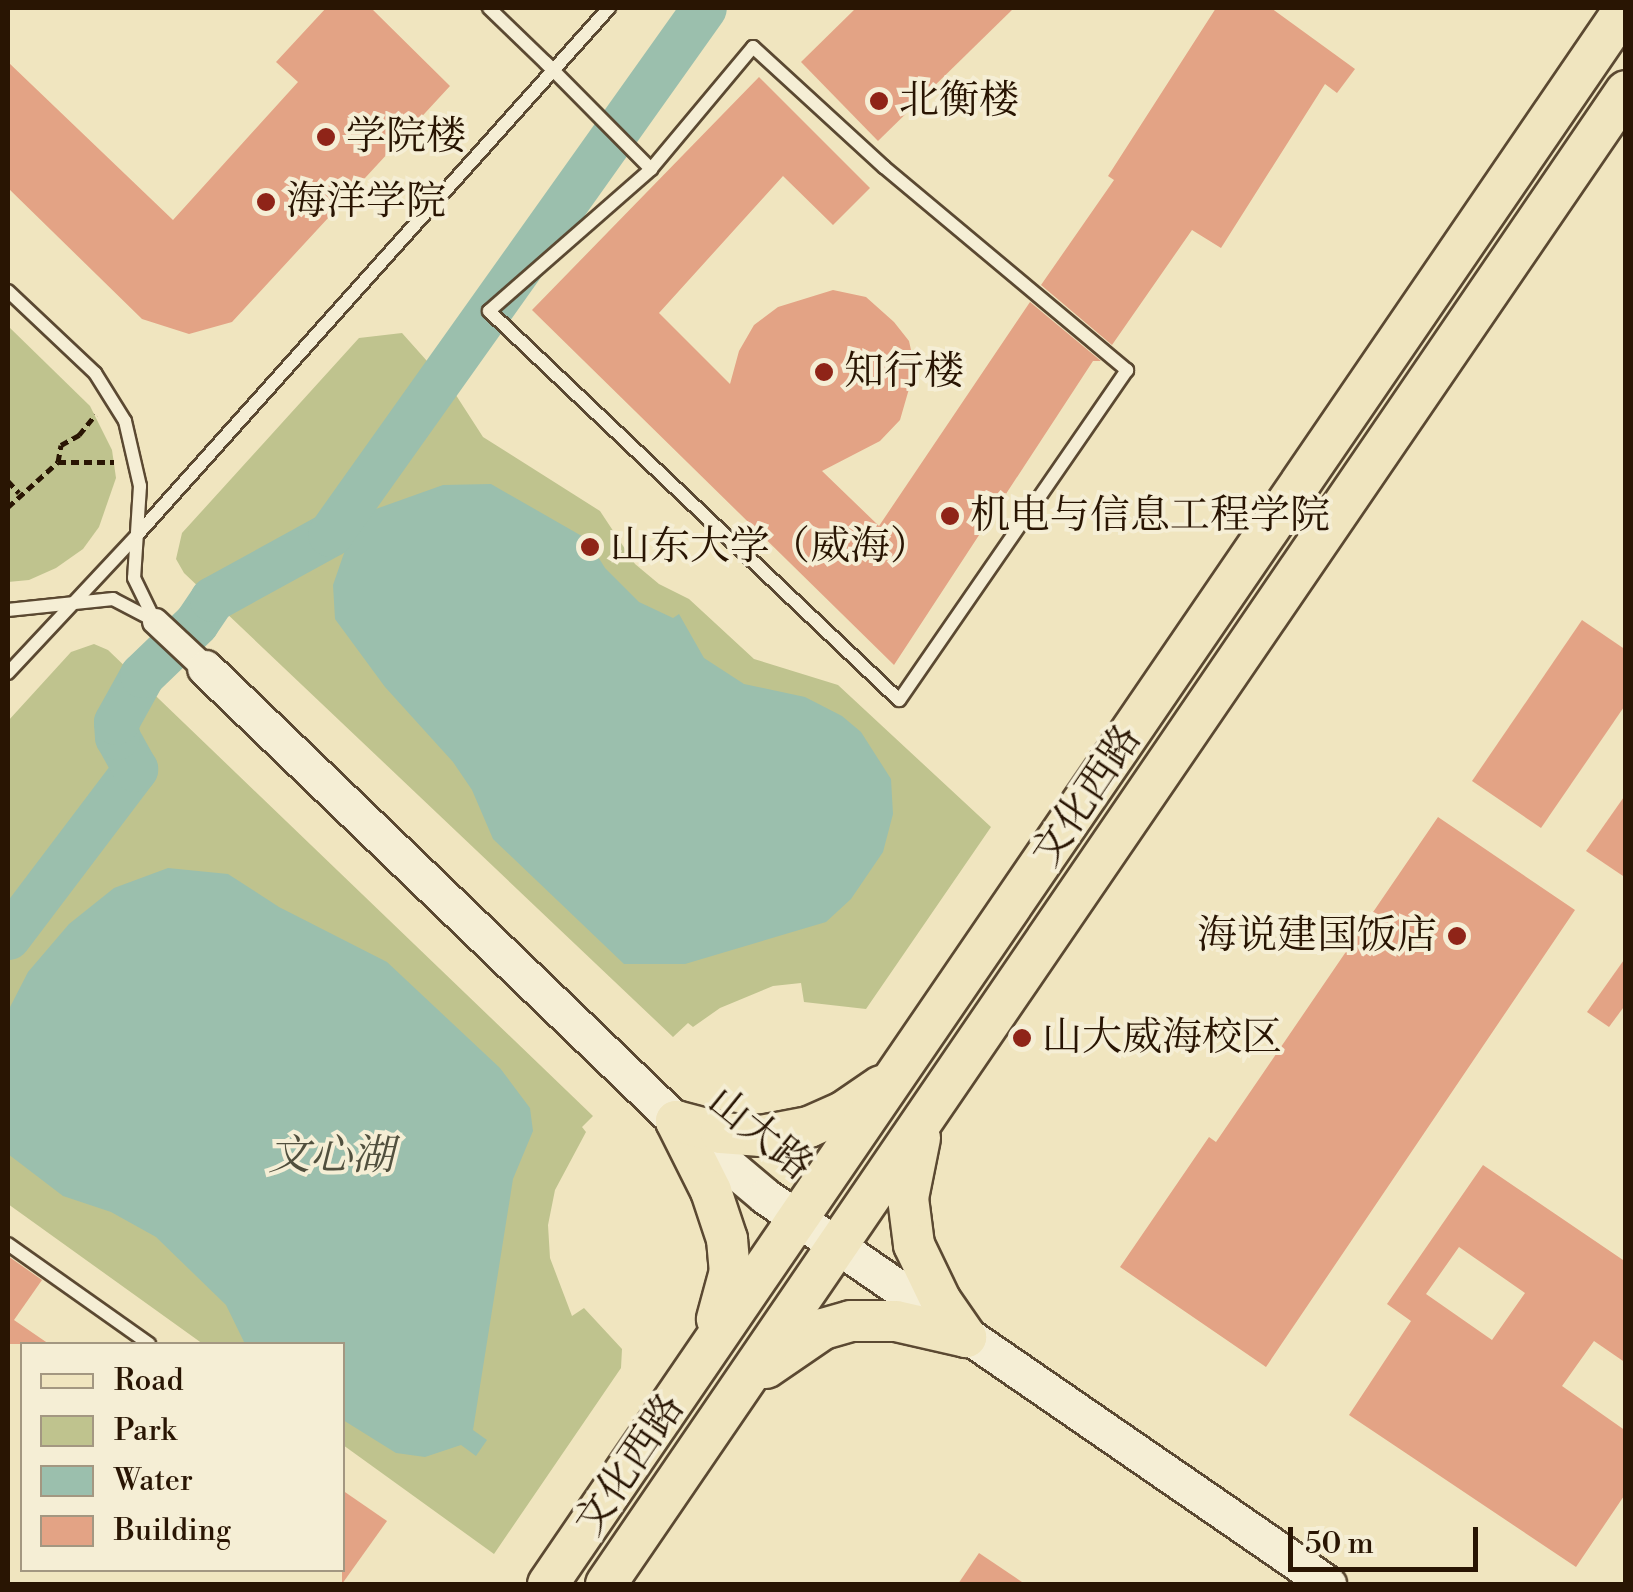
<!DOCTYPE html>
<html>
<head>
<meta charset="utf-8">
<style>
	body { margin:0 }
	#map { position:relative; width:1633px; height:1592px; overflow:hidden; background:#f0e5bf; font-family:"Libre Bodoni","Noto Serif SC",serif }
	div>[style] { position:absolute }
	.green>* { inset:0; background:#bfc38e }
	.water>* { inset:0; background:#9bbfad }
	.river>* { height:45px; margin:-22.5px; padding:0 22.5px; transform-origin:22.5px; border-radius:22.5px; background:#9bbfad }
	.building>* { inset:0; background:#e3a385 }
	.path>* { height:5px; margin-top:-2.5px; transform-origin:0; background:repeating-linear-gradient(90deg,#291503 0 8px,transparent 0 13px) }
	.roads { filter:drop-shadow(2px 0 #5b4932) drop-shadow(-2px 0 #5b4932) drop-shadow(0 2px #5b4932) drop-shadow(0 -2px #5b4932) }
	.service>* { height:12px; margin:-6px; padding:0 6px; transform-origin:6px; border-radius:6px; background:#f5eed5 }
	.minor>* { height:25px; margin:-12.5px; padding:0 12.5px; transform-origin:12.5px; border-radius:12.5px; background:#f5eed5 }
	.secondary>* { height:35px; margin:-17.5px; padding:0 17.5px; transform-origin:17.5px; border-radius:17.5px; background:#f5eed5 }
	.primary>* { height:40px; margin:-20px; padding:0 20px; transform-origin:20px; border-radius:20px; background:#f0e5bf }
	.dots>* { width:28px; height:28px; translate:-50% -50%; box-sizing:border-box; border:5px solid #f5eed5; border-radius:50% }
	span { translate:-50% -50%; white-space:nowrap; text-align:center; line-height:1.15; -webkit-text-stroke:8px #f5eed5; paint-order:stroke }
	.poi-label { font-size:40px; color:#291503 }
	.left { translate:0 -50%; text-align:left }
	.right { translate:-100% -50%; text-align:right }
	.street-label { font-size:40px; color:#291503 }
	.water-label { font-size:42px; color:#51503e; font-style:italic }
	.frame { position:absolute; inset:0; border:10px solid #291503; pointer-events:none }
	.legend { position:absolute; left:20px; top:1342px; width:325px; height:230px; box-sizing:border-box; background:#f5eed5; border:2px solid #a39781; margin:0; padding:12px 18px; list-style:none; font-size:30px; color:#291503 }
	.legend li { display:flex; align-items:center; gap:20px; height:50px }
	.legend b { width:50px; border:2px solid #a39781 }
	.scale { position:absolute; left:1288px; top:1527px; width:190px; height:45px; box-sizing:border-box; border:5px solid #291503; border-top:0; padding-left:12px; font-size:30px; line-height:35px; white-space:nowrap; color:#291503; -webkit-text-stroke:8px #f5eed5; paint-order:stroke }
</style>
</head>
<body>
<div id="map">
	<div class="green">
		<i style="clip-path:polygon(8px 326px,90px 406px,112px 450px,116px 478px,99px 527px,83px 549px,56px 568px,29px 580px,8px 582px)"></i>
		<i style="clip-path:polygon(402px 333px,452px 389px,483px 437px,600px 511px,635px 564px,659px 584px,689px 599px,754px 659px,838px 685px,991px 827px,866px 1009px,804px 1002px,801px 983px,773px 986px,720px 1008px,693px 1027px,688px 1023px,673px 1037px,184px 573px,176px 559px,182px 533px,359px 338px)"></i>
		<i style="clip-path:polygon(94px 644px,108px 650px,593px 1116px,582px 1127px,586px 1132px,555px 1190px,548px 1225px,550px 1258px,572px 1316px,584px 1308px,622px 1349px,621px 1368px,494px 1554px,343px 1445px,342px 1344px,203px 1344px,8px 1204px,8px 721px,71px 652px)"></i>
	</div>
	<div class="water">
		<i style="clip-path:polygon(491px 484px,587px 539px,605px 568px,639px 602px,673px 618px,679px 614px,704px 658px,744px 684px,805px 697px,842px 716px,861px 732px,891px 779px,893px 814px,883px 852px,851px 899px,826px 922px,685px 964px,624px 964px,493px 839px,472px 790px,453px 762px,385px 687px,335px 619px,333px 585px,352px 530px,373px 510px,443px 485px)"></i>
		<i style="clip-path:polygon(168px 868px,228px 874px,279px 907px,387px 962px,500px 1068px,530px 1108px,533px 1131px,513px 1179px,473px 1430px,487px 1440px,476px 1456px,461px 1445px,425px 1457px,396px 1453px,343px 1420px,342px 1344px,245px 1344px,226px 1305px,156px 1237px,111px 1212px,63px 1196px,8px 1154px,8px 1011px,28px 972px,69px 924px,114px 888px)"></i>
	</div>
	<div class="river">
		<i style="left:8px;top:937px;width:211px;rotate:-52.9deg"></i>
		<i style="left:135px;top:769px;width:37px;rotate:-119deg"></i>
		<i style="left:117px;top:737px;width:15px;rotate:-94deg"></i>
		<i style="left:116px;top:722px;width:54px;rotate:-61deg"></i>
		<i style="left:142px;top:675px;width:75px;rotate:-43.9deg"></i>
		<i style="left:196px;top:623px;width:29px;rotate:-56deg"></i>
		<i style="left:212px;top:599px;width:135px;rotate:-28.8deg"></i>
		<i style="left:330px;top:534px;width:645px;rotate:-54.59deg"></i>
	</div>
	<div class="building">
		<i style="clip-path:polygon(326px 8px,371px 8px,450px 86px,232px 322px,189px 334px,142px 319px,8px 188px,8px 62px,173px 220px,298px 82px,276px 62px)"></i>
		<i style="clip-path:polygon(856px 8px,1014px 8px,878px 141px,801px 62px)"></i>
		<i style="clip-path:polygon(1216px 8px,1271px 8px,1355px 69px,1337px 93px,1325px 84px,1221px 248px,1192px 230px,1112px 345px,1041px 285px,1114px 180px,1108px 176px)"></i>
		<i style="clip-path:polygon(759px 77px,870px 188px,833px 225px,783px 176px,659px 313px,730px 384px,739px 351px,754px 325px,778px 307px,833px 290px,866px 297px,894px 322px,909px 341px,915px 368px,900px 420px,880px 441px,822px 471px,879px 526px,1030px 302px,1101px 361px,1093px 361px,894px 665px,532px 310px)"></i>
		<i style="clip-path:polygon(1582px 620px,1626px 650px,1626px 704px,1541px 828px,1472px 781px)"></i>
		<i style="clip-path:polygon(1626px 794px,1626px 878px,1586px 851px)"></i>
		<i style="clip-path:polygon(1438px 817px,1575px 910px,1266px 1367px,1120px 1267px,1209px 1137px,1216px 1142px)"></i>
		<i style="clip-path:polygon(1626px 957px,1626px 1004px,1609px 1027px,1587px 1012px)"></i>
		<i style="clip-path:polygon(evenodd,1483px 1165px,1626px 1262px,1626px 1363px,1594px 1341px,1562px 1386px,1626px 1431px,1626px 1493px,1576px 1567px,1349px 1415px,1411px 1321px,1387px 1304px,1483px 1165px,1459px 1247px,1525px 1293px,1492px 1340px,1426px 1294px,1459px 1247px)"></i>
		<i style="clip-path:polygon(8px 1256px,42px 1280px,14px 1320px,49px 1344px,8px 1344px)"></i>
		<i style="clip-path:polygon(342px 1490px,387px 1521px,342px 1584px)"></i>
		<i style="clip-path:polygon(979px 1553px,1025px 1584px,958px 1584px)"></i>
	</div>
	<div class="path">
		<i style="left:58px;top:462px;width:17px;rotate:-80deg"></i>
		<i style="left:61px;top:445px;width:21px;rotate:-29deg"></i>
		<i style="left:79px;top:435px;width:26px;rotate:-51deg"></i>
		<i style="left:8px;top:481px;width:16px;rotate:47deg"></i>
		<i style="left:8px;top:507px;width:67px;rotate:-42deg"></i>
		<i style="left:58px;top:462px;width:56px"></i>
	</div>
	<div class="roads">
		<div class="service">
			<i style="left:489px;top:8px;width:82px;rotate:44deg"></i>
			<i style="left:545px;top:62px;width:151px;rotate:45.3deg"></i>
			<i style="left:651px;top:169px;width:159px;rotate:-50.1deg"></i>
			<i style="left:753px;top:47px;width:178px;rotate:42.5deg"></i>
			<i style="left:884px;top:167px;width:317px;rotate:39.9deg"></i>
			<i style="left:1127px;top:370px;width:401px;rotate:124.6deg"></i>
			<i style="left:899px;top:700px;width:565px;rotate:-136.51deg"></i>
			<i style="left:489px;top:311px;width:215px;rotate:-41.2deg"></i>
			<i style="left:8px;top:291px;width:120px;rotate:43.3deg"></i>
			<i style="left:95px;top:373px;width:57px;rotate:58deg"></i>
			<i style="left:125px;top:421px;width:67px;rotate:77deg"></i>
			<i style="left:140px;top:486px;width:92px;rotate:93.7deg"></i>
			<i style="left:134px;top:578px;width:48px;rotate:64deg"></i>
			<i style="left:155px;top:621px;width:47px;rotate:-152.4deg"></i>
			<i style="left:113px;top:599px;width:106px;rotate:174deg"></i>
			<i style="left:8px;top:673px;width:190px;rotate:-46.9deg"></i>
			<i style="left:138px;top:534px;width:706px;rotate:-48.16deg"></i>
			<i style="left:8px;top:1244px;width:173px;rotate:35.3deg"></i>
		</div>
		<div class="minor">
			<i style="left:155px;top:621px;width:69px;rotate:43.2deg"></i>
		</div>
		<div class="secondary">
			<i style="left:205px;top:668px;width:653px;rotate:43.88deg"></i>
			<i style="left:676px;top:1121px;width:116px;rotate:40.1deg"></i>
			<i style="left:765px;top:1196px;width:684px;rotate:34.57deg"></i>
		</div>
		<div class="primary">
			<i style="left:676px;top:1121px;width:78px;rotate:63.4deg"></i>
			<i style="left:711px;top:1191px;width:51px;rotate:71.6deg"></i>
			<i style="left:727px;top:1239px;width:32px;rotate:85deg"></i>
			<i style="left:730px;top:1271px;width:50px;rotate:105.2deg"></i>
			<i style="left:676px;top:1121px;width:47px;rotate:14.9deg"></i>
			<i style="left:721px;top:1133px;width:40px;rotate:4.3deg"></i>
			<i style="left:761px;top:1136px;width:49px;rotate:-10.6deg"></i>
			<i style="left:809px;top:1127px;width:37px;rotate:-24deg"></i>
			<i style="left:843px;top:1112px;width:46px;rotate:-34.4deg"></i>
			<i style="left:920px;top:1138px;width:61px;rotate:101.3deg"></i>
			<i style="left:908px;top:1198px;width:47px;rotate:82.7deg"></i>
			<i style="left:914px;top:1245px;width:62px;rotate:64.3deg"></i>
			<i style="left:941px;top:1301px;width:44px;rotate:55.2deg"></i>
			<i style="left:766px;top:1368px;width:69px;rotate:-34.4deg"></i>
			<i style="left:823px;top:1329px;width:29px;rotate:-16deg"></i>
			<i style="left:851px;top:1321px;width:45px"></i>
			<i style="left:896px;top:1321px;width:72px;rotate:12.9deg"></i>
			<i style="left:548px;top:1584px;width:1909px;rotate:-55.65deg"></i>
			<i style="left:606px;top:1584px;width:1808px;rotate:-55.66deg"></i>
		</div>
	</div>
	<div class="dots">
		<i style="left:879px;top:101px;background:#8f2418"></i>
		<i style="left:326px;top:137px;background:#8f2418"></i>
		<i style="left:266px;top:202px;background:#8f2418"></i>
		<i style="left:824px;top:372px;background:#8f2418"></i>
		<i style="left:950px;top:516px;background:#8f2418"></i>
		<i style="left:590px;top:547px;background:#8f2418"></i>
		<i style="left:1457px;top:936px;background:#8f2418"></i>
		<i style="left:1022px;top:1038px;background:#8f2418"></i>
	</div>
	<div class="poi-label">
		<span class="left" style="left:899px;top:101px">北衡楼</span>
		<span class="left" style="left:346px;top:137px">学院楼</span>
		<span class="left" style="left:286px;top:202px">海洋学院</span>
		<span class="left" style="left:844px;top:372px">知行楼</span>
		<span class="left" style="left:970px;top:516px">机电与信息工程学院</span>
		<span class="left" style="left:610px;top:547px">山东大学（威海）</span>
		<span class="right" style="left:1437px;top:936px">海说建国饭店</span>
		<span class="left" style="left:1042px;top:1038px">山大威海校区</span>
	</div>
	<div class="street-label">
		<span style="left:1087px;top:796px;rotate:-56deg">文化西路</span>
		<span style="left:760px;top:1134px;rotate:39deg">山大路</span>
		<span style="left:630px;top:1465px;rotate:-56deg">文化西路</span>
	</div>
	<div class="water-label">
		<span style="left:331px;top:1157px">文心湖</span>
	</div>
	<div class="frame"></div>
	<ul class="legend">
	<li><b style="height:12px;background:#f0e5bf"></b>Road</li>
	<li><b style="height:28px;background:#bfc38e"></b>Park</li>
	<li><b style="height:28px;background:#9bbfad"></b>Water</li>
	<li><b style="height:28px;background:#e3a385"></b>Building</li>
	</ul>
	<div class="scale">50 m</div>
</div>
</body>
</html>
